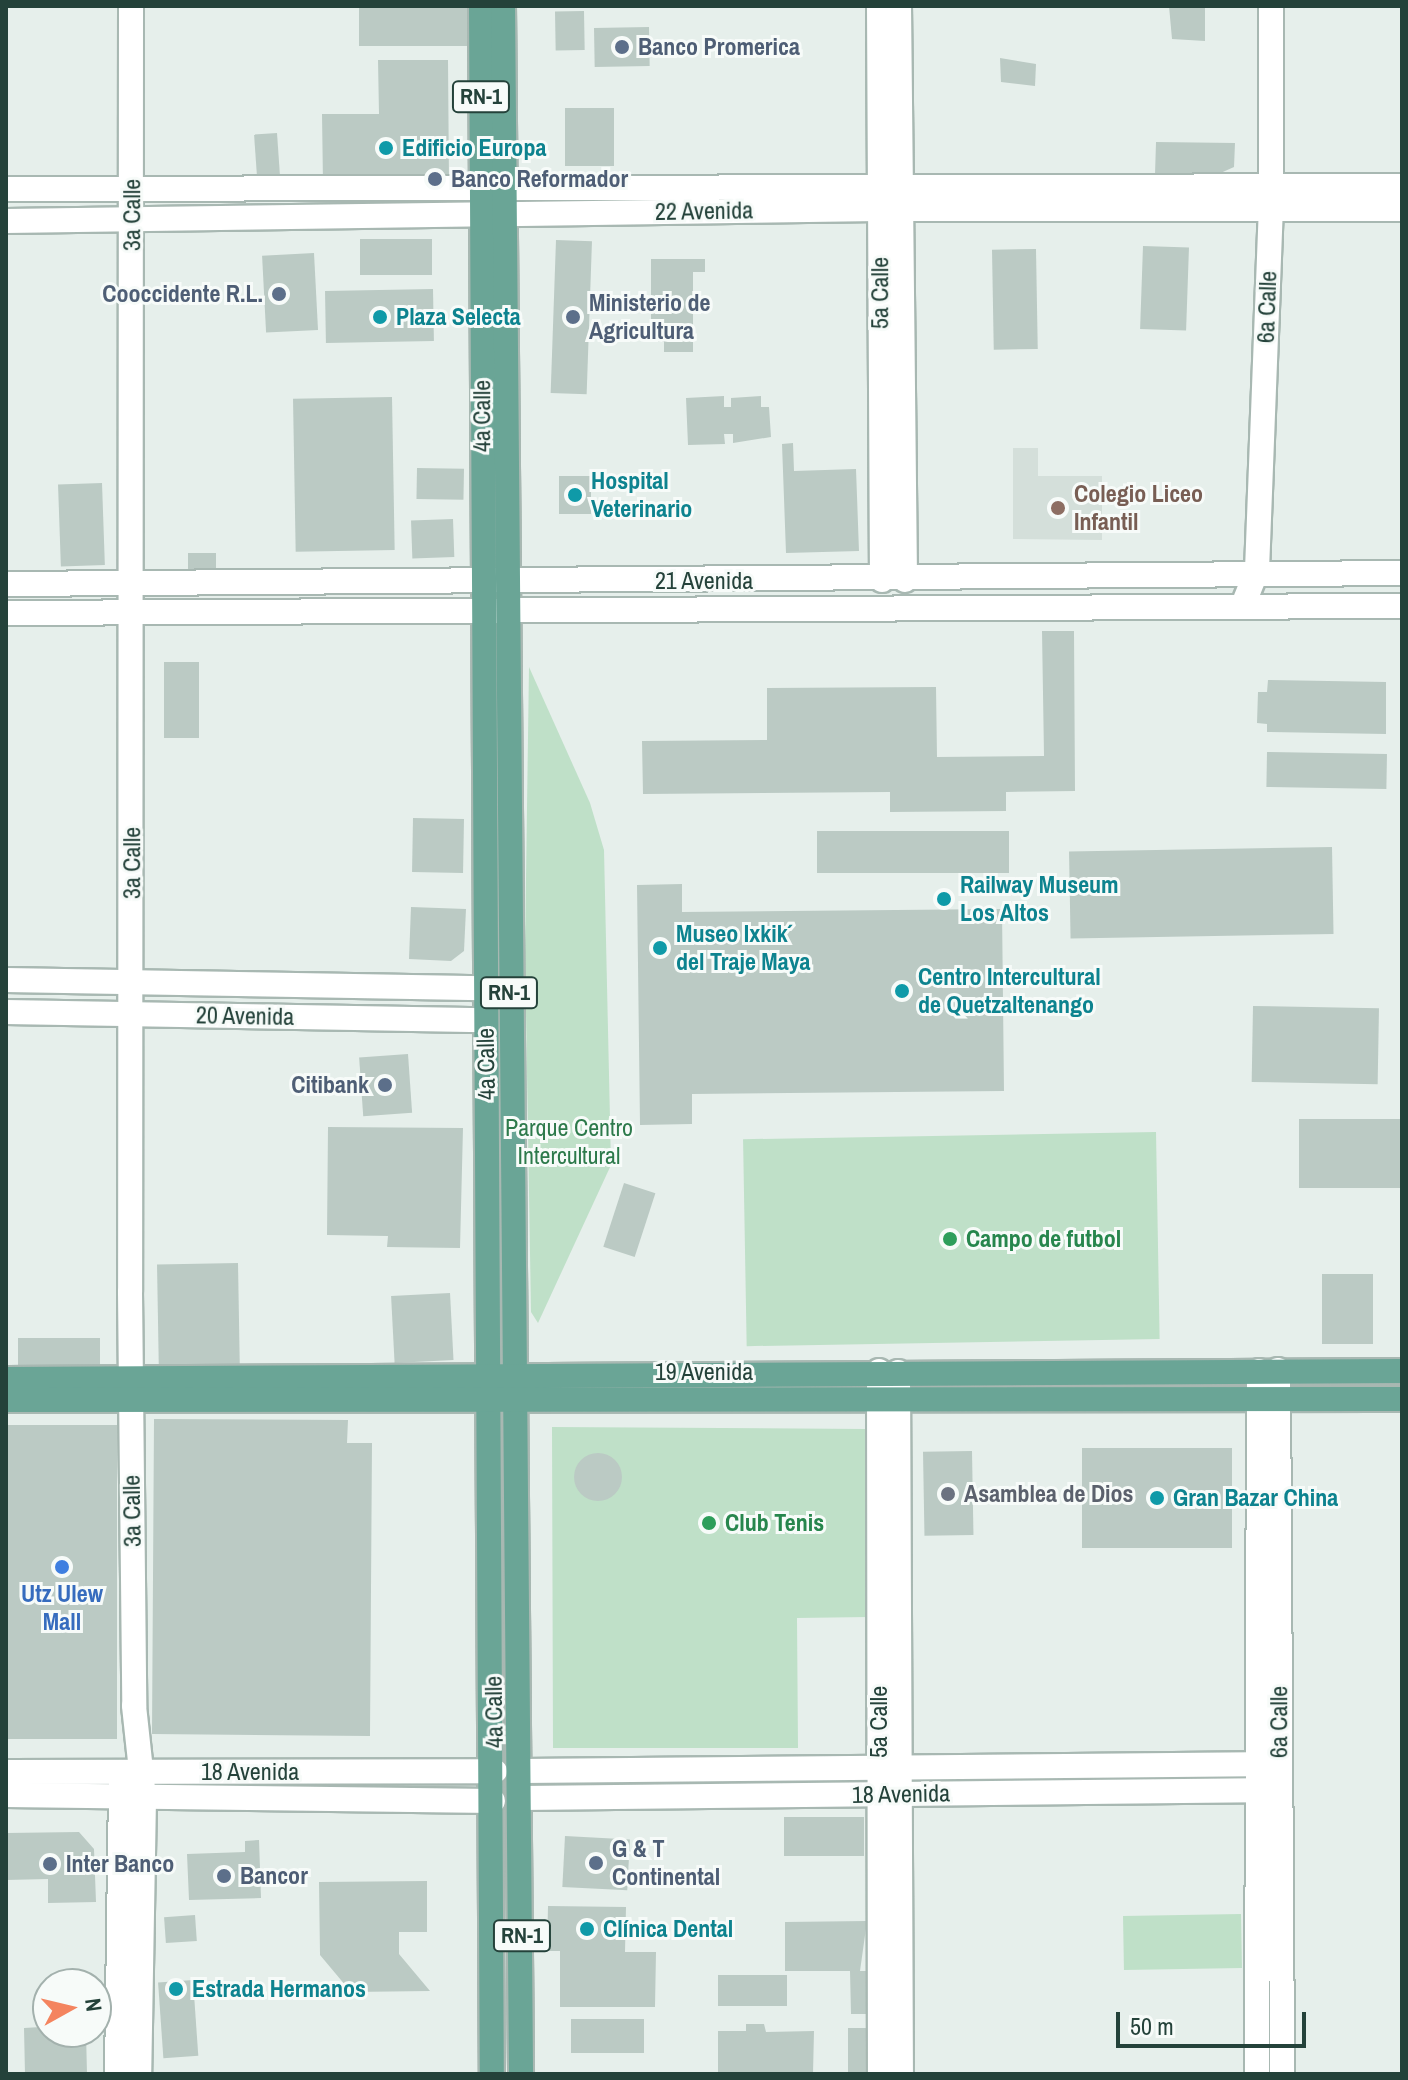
<!DOCTYPE html>
<html>
<head>
<meta charset="utf-8">
<style>
	body { margin:0 }
	#map { position:relative; width:1408px; height:2080px; overflow:hidden; background:#e6efeb; font-family:"Archivo Narrow",sans-serif }
	div>[style] { position:absolute }
	.built>* { inset:0; background:#d4dfda }
	.green>* { inset:0; background:#bfe0c8; transform-origin:0 0 }
	.building>* { inset:0; background:#bbcac4; transform-origin:0 0 }
	.round { border-radius:50% }
	.roads { filter:drop-shadow(2px 0 #a8b8b2) drop-shadow(-2px 0 #a8b8b2) drop-shadow(0 2px #a8b8b2) drop-shadow(0 -2px #a8b8b2) }
	.minor>* { height:24px; margin:-12px; padding:0 12px; transform-origin:12px; border-radius:12px; background:#fff }
	.major>* { height:24px; margin:-12px; padding:0 12px; transform-origin:12px; border-radius:12px; background:#6aa596 }
	.dots>* { width:22px; height:22px; translate:-50% -50%; box-sizing:border-box; border:4px solid #f7fbf9; border-radius:50% }
	span { translate:-50% -50%; white-space:nowrap; text-align:center; line-height:1.15; -webkit-text-stroke:6px #f7fbf9; paint-order:stroke }
	.shield-label span { padding:2px 6px; background:#f7fbf9; border:2px solid; border-radius:6px; -webkit-text-stroke-width:0 }
	.shield-label { font-size:22px; color:#24423a; font-weight:700 }
	.service-label { font-size:24px; color:#4e5e75; font-weight:700 }
	.left { translate:0 -50%; text-align:left }
	.right { translate:-100% -50%; text-align:right }
	.culture-label { font-size:24px; color:#0d838f; font-weight:700 }
	.street-label { font-size:24px; color:#24423a }
	.education-label { font-size:24px; color:#785e54; font-weight:700 }
	.park-label { font-size:24px; color:#2d7a4b }
	.leisure-label { font-size:24px; color:#27864d; font-weight:700 }
	.worship-label { font-size:24px; color:#5b616d; font-weight:700 }
	.shop-label { font-size:24px; color:#366cbe; font-weight:700 }
	.frame { position:absolute; inset:0; border:8px solid #24423a; pointer-events:none }
	.north { position:absolute; left:32px; top:1968px; width:80px; height:80px; box-sizing:border-box; background:#f7fbf9; border:2px solid #a3b1ad; border-radius:50%; rotate:82deg; font-size:22px; font-weight:700; line-height:32px; text-align:center; color:#24423a }
	.north::after { content:''; display:block; margin:auto; width:28px; height:36px; background:#f4845f; clip-path:polygon(50% 0,100% 100%,50% 72%,0 100%) }
	.scale { position:absolute; left:1116px; top:2012px; width:190px; height:36px; box-sizing:border-box; border:4px solid #24423a; border-top:0; padding-left:10px; font-size:24px; line-height:28px; white-space:nowrap; color:#24423a; -webkit-text-stroke:6px #f7fbf9; paint-order:stroke }
</style>
</head>
<body>
<div id="map">
	<div class="built">
		<i style="clip-path:polygon(1013px 448px,1038px 448px,1038px 476px,1102px 476px,1102px 540px,1013px 539px)"></i>
	</div>
	<div class="green">
		<i style="clip-path:polygon(529px 667px,590px 803px,604px 850px,611px 1165px,538px 1323px,531px 1312px,525px 951px)"></i>
		<i style="left:1156px;top:1132px;width:207px;height:413px;rotate:89deg"></i>
		<i style="clip-path:polygon(552px 1427px,865px 1429px,868px 1617px,797px 1618px,798px 1748px,553px 1748px)"></i>
		<i style="left:1241px;top:1914px;width:54px;height:118px;rotate:89deg"></i>
	</div>
	<div class="building">
		<i style="left:359px;top:6px;width:109px;height:40px"></i>
		<i style="clip-path:polygon(1169px 6px,1205px 6px,1205px 41px,1172px 39px)"></i>
		<i style="left:584px;top:11px;width:39px;height:29px;rotate:89deg"></i>
		<i style="left:649px;top:27px;width:39px;height:55px;rotate:89deg"></i>
		<i style="clip-path:polygon(1000px 58px,1036px 64px,1035px 86px,1001px 82px)"></i>
		<i style="clip-path:polygon(378px 60px,448px 60px,449px 183px,323px 184px,322px 114px,379px 114px)"></i>
		<i style="left:614px;top:108px;width:58px;height:49px;rotate:90deg"></i>
		<i style="left:277px;top:133px;width:43px;height:23px;rotate:86deg"></i>
		<i style="clip-path:polygon(1156px 142px,1235px 143px,1234px 167px,1216px 175px,1155px 174px)"></i>
		<i style="left:432px;top:239px;width:36px;height:72px;rotate:90deg"></i>
		<i style="left:556px;top:240px;width:36px;height:153px;rotate:2deg"></i>
		<i style="left:1143px;top:246px;width:46px;height:83px;rotate:2deg"></i>
		<i style="left:1036px;top:249px;width:100px;height:44px;rotate:89deg"></i>
		<i style="left:314px;top:253px;width:77px;height:52px;rotate:87deg"></i>
		<i style="clip-path:polygon(651px 259px,705px 259px,705px 272px,693px 272px,693px 352px,664px 352px,664px 342px,651px 342px)"></i>
		<i style="left:433px;top:289px;width:52px;height:108px;rotate:89deg"></i>
		<i style="clip-path:polygon(724px 396px,724px 407px,731px 407px,731px 398px,761px 396px,761px 407px,769px 407px,771px 437px,733px 443px,733px 434px,724px 434px,725px 444px,688px 445px,686px 398px)"></i>
		<i style="left:392px;top:397px;width:153px;height:99px;rotate:89deg"></i>
		<i style="clip-path:polygon(793px 443px,794px 471px,856px 469px,859px 551px,786px 553px,782px 444px)"></i>
		<i style="left:417px;top:468px;width:47px;height:31px;rotate:1deg"></i>
		<i style="left:559px;top:476px;width:32px;height:38px"></i>
		<i style="left:102px;top:483px;width:82px;height:44px;rotate:88deg"></i>
		<i style="left:453px;top:519px;width:38px;height:42px;rotate:88deg"></i>
		<i style="left:188px;top:553px;width:28px;height:27px"></i>
		<i style="clip-path:polygon(1042px 631px,1074px 631px,1075px 791px,1006px 792px,1006px 811px,890px 812px,890px 792px,643px 794px,642px 741px,767px 740px,767px 688px,936px 687px,937px 757px,1044px 756px)"></i>
		<i style="left:164px;top:662px;width:35px;height:76px"></i>
		<i style="clip-path:polygon(1268px 680px,1386px 682px,1386px 734px,1267px 732px,1267px 724px,1257px 723px,1258px 692px,1267px 692px)"></i>
		<i style="left:1267px;top:752px;width:120px;height:35px;rotate:1deg"></i>
		<i style="left:413px;top:818px;width:51px;height:54px;rotate:1deg"></i>
		<i style="left:1009px;top:831px;width:42px;height:192px;rotate:90deg"></i>
		<i style="left:1332px;top:847px;width:87px;height:263px;rotate:89deg"></i>
		<i style="clip-path:polygon(682px 884px,682px 912px,1002px 909px,1004px 1091px,692px 1094px,692px 1124px,640px 1125px,637px 885px)"></i>
		<i style="clip-path:polygon(411px 907px,466px 909px,464px 951px,451px 961px,409px 959px)"></i>
		<i style="left:1253px;top:1006px;width:126px;height:76px;rotate:1deg"></i>
		<i style="left:408px;top:1054px;width:59px;height:49px;rotate:86deg"></i>
		<i style="left:1299px;top:1119px;width:103px;height:69px"></i>
		<i style="clip-path:polygon(328px 1127px,463px 1128px,460px 1248px,387px 1247px,388px 1236px,327px 1235px)"></i>
		<i style="left:624px;top:1183px;width:33px;height:67px;rotate:18deg"></i>
		<i style="left:238px;top:1263px;width:109px;height:81px;rotate:89deg"></i>
		<i style="left:1322px;top:1274px;width:51px;height:70px"></i>
		<i style="left:450px;top:1293px;width:67px;height:59px;rotate:87deg"></i>
		<i style="left:100px;top:1338px;width:33px;height:82px;rotate:90deg"></i>
		<i style="clip-path:polygon(154px 1419px,348px 1420px,347px 1443px,372px 1443px,370px 1736px,152px 1734px)"></i>
		<i style="left:117px;top:1425px;width:314px;height:111px;rotate:90deg"></i>
		<i style="left:1082px;top:1448px;width:150px;height:100px"></i>
		<i style="left:972px;top:1451px;width:84px;height:49px;rotate:89deg"></i>
		<i class="round" style="left:574px;top:1453px;width:48px;height:48px"></i>
		<i style="left:784px;top:1817px;width:80px;height:39px"></i>
		<i style="clip-path:polygon(79px 1832px,94px 1849px,96px 1902px,48px 1903px,48px 1879px,6px 1880px,6px 1833px)"></i>
		<i style="left:565px;top:1836px;width:65px;height:51px;rotate:3deg"></i>
		<i style="clip-path:polygon(259px 1840px,261px 1898px,189px 1900px,187px 1854px,245px 1852px,245px 1841px)"></i>
		<i style="clip-path:polygon(427px 1881px,427px 1932px,399px 1932px,399px 1954px,430px 1991px,351px 1992px,320px 1955px,319px 1882px)"></i>
		<i style="clip-path:polygon(548px 1906px,626px 1907px,625px 1952px,656px 1952px,655px 2007px,560px 2007px,560px 1951px,547px 1951px)"></i>
		<i style="left:195px;top:1915px;width:26px;height:31px;rotate:86deg"></i>
		<i style="clip-path:polygon(867px 1921px,860px 1971px,874px 1971px,875px 2014px,851px 2014px,850px 1971px,785px 1971px,785px 1922px)"></i>
		<i style="left:787px;top:1975px;width:31px;height:69px;rotate:90deg"></i>
		<i style="left:193px;top:1980px;width:76px;height:35px;rotate:86deg"></i>
		<i style="clip-path:polygon(40px 1985px,48px 1985px,48px 2032px,86px 2032px,87px 2074px,25px 2074px,24px 2028px,41px 2027px)"></i>
		<i style="left:571px;top:2019px;width:73px;height:34px"></i>
		<i style="clip-path:polygon(746px 2024px,764px 2024px,766px 2032px,814px 2031px,813px 2074px,718px 2074px,718px 2031px,746px 2031px)"></i>
		<i style="left:848px;top:2028px;width:26px;height:46px"></i>
	</div>
	<div class="roads">
		<div class="minor">
			<i style="left:131px;top:6px;width:1286px;rotate:90.04deg"></i>
			<i style="left:130px;top:1292px;width:414px;rotate:89.4deg"></i>
			<i style="left:134px;top:1706px;width:93px;rotate:83.8deg"></i>
			<i style="left:144px;top:1798px;width:276px;rotate:91deg"></i>
			<i style="left:879px;top:6px;width:574px;rotate:89.7deg"></i>
			<i style="left:899px;top:6px;width:574px;rotate:89.4deg"></i>
			<i style="left:6px;top:189px;width:1396px;rotate:-0.12deg"></i>
			<i style="left:6px;top:221px;width:873px;rotate:-0.79deg"></i>
			<i style="left:879px;top:209px;width:523px"></i>
			<i style="left:6px;top:584px;width:1396px;rotate:-0.45deg"></i>
			<i style="left:1243px;top:605px;width:38px;rotate:-68deg"></i>
			<i style="left:1257px;top:570px;width:360px;rotate:-87.8deg"></i>
			<i style="left:1271px;top:210px;width:204px;rotate:-90deg"></i>
			<i style="left:6px;top:613px;width:1396px;rotate:-0.29deg"></i>
			<i style="left:6px;top:980px;width:478px;rotate:1deg"></i>
			<i style="left:6px;top:1012px;width:479px;rotate:1deg"></i>
			<i style="left:1278px;top:1370px;width:704px;rotate:89.67deg"></i>
			<i style="left:879px;top:1371px;width:703px;rotate:89.92deg"></i>
			<i style="left:898px;top:1372px;width:702px;rotate:89.76deg"></i>
			<i style="left:522px;top:1771px;width:757px;rotate:-0.53deg"></i>
			<i style="left:6px;top:1772px;width:489px;rotate:-0.1deg"></i>
			<i style="left:6px;top:1795px;width:487px;rotate:0.7deg"></i>
			<i style="left:522px;top:1798px;width:758px;rotate:-0.6deg"></i>
			<i style="left:117px;top:2074px;width:290px;rotate:-89.2deg"></i>
			<i style="left:1257px;top:2074px;width:703px;rotate:-89.84deg"></i>
		</div>
		<div class="major">
			<i style="left:481px;top:6px;width:2068px;rotate:89.7deg"></i>
			<i style="left:503px;top:6px;width:2068px;rotate:89.5deg"></i>
			<i style="left:6px;top:1379px;width:1396px;rotate:-0.33deg"></i>
			<i style="left:6px;top:1400px;width:1396px;rotate:-0.04deg"></i>
		</div>
	</div>
	<div class="dots">
		<i style="left:622px;top:47px;background:#5c6f8a"></i>
		<i style="left:386px;top:148px;background:#0f9aa8"></i>
		<i style="left:435px;top:179px;background:#5c6f8a"></i>
		<i style="left:279px;top:294px;background:#5c6f8a"></i>
		<i style="left:380px;top:317px;background:#0f9aa8"></i>
		<i style="left:573px;top:317px;background:#5c6f8a"></i>
		<i style="left:575px;top:495px;background:#0f9aa8"></i>
		<i style="left:1058px;top:508px;background:#8d6e63"></i>
		<i style="left:944px;top:899px;background:#0f9aa8"></i>
		<i style="left:660px;top:948px;background:#0f9aa8"></i>
		<i style="left:902px;top:991px;background:#0f9aa8"></i>
		<i style="left:385px;top:1085px;background:#5c6f8a"></i>
		<i style="left:950px;top:1239px;background:#2e9e5b"></i>
		<i style="left:948px;top:1494px;background:#6b7280"></i>
		<i style="left:1157px;top:1498px;background:#0f9aa8"></i>
		<i style="left:709px;top:1523px;background:#2e9e5b"></i>
		<i style="left:62px;top:1567px;background:#3f7fe0"></i>
		<i style="left:596px;top:1863px;background:#5c6f8a"></i>
		<i style="left:50px;top:1864px;background:#5c6f8a"></i>
		<i style="left:224px;top:1876px;background:#5c6f8a"></i>
		<i style="left:587px;top:1929px;background:#0f9aa8"></i>
		<i style="left:176px;top:1989px;background:#0f9aa8"></i>
	</div>
	<div class="shield-label">
		<span style="left:481px;top:97px">RN-1</span>
		<span style="left:509px;top:993px">RN-1</span>
		<span style="left:522px;top:1936px">RN-1</span>
	</div>
	<div class="service-label">
		<span class="left" style="left:638px;top:47px">Banco Promerica</span>
		<span class="left" style="left:451px;top:179px">Banco Reformador</span>
		<span class="right" style="left:263px;top:294px">Cooccidente R.L.</span>
		<span class="left" style="left:589px;top:317px">Ministerio de<br>Agricultura</span>
		<span class="right" style="left:369px;top:1085px">Citibank</span>
		<span class="left" style="left:612px;top:1863px">G &amp; T<br>Continental</span>
		<span class="left" style="left:66px;top:1864px">Inter Banco</span>
		<span class="left" style="left:240px;top:1876px">Bancor</span>
	</div>
	<div class="culture-label">
		<span class="left" style="left:402px;top:148px">Edificio Europa</span>
		<span class="left" style="left:396px;top:317px">Plaza Selecta</span>
		<span class="left" style="left:591px;top:495px">Hospital<br>Veterinario</span>
		<span class="left" style="left:960px;top:899px">Railway Museum<br>Los Altos</span>
		<span class="left" style="left:676px;top:948px">Museo Ixkik´<br>del Traje Maya</span>
		<span class="left" style="left:918px;top:991px">Centro Intercultural<br>de Quetzaltenango</span>
		<span class="left" style="left:1173px;top:1498px">Gran Bazar China</span>
		<span class="left" style="left:603px;top:1929px">Clínica Dental</span>
		<span class="left" style="left:192px;top:1989px">Estrada Hermanos</span>
	</div>
	<div class="street-label">
		<span style="left:704px;top:211px;rotate:-1deg">22 Avenida</span>
		<span style="left:132px;top:215px;rotate:-90deg">3a Calle</span>
		<span style="left:880px;top:293px;rotate:-90deg">5a Calle</span>
		<span style="left:1267px;top:307px;rotate:-88deg">6a Calle</span>
		<span style="left:482px;top:416px;rotate:-90deg">4a Calle</span>
		<span style="left:704px;top:581px">21 Avenida</span>
		<span style="left:132px;top:863px;rotate:-90deg">3a Calle</span>
		<span style="left:245px;top:1016px;rotate:1deg">20 Avenida</span>
		<span style="left:486px;top:1064px;rotate:-91deg">4a Calle</span>
		<span style="left:704px;top:1372px">19 Avenida</span>
		<span style="left:132px;top:1511px;rotate:-91deg">3a Calle</span>
		<span style="left:494px;top:1712px;rotate:-91deg">4a Calle</span>
		<span style="left:879px;top:1722px;rotate:-90deg">5a Calle</span>
		<span style="left:1279px;top:1722px;rotate:-90deg">6a Calle</span>
		<span style="left:250px;top:1772px">18 Avenida</span>
		<span style="left:901px;top:1794px;rotate:-1deg">18 Avenida</span>
	</div>
	<div class="education-label">
		<span class="left" style="left:1074px;top:508px">Colegio Liceo<br>Infantil</span>
	</div>
	<div class="park-label">
		<span style="left:569px;top:1142px">Parque Centro<br>Intercultural</span>
	</div>
	<div class="leisure-label">
		<span class="left" style="left:966px;top:1239px">Campo de futbol</span>
		<span class="left" style="left:725px;top:1523px">Club Tenis</span>
	</div>
	<div class="worship-label">
		<span class="left" style="left:964px;top:1494px">Asamblea de Dios</span>
	</div>
	<div class="shop-label">
		<span style="left:62px;top:1608px">Utz Ulew<br>Mall</span>
	</div>
	<div class="frame"></div>
	<div class="north">N</div>
	<div class="scale">50 m</div>
</div>
</body>
</html>
